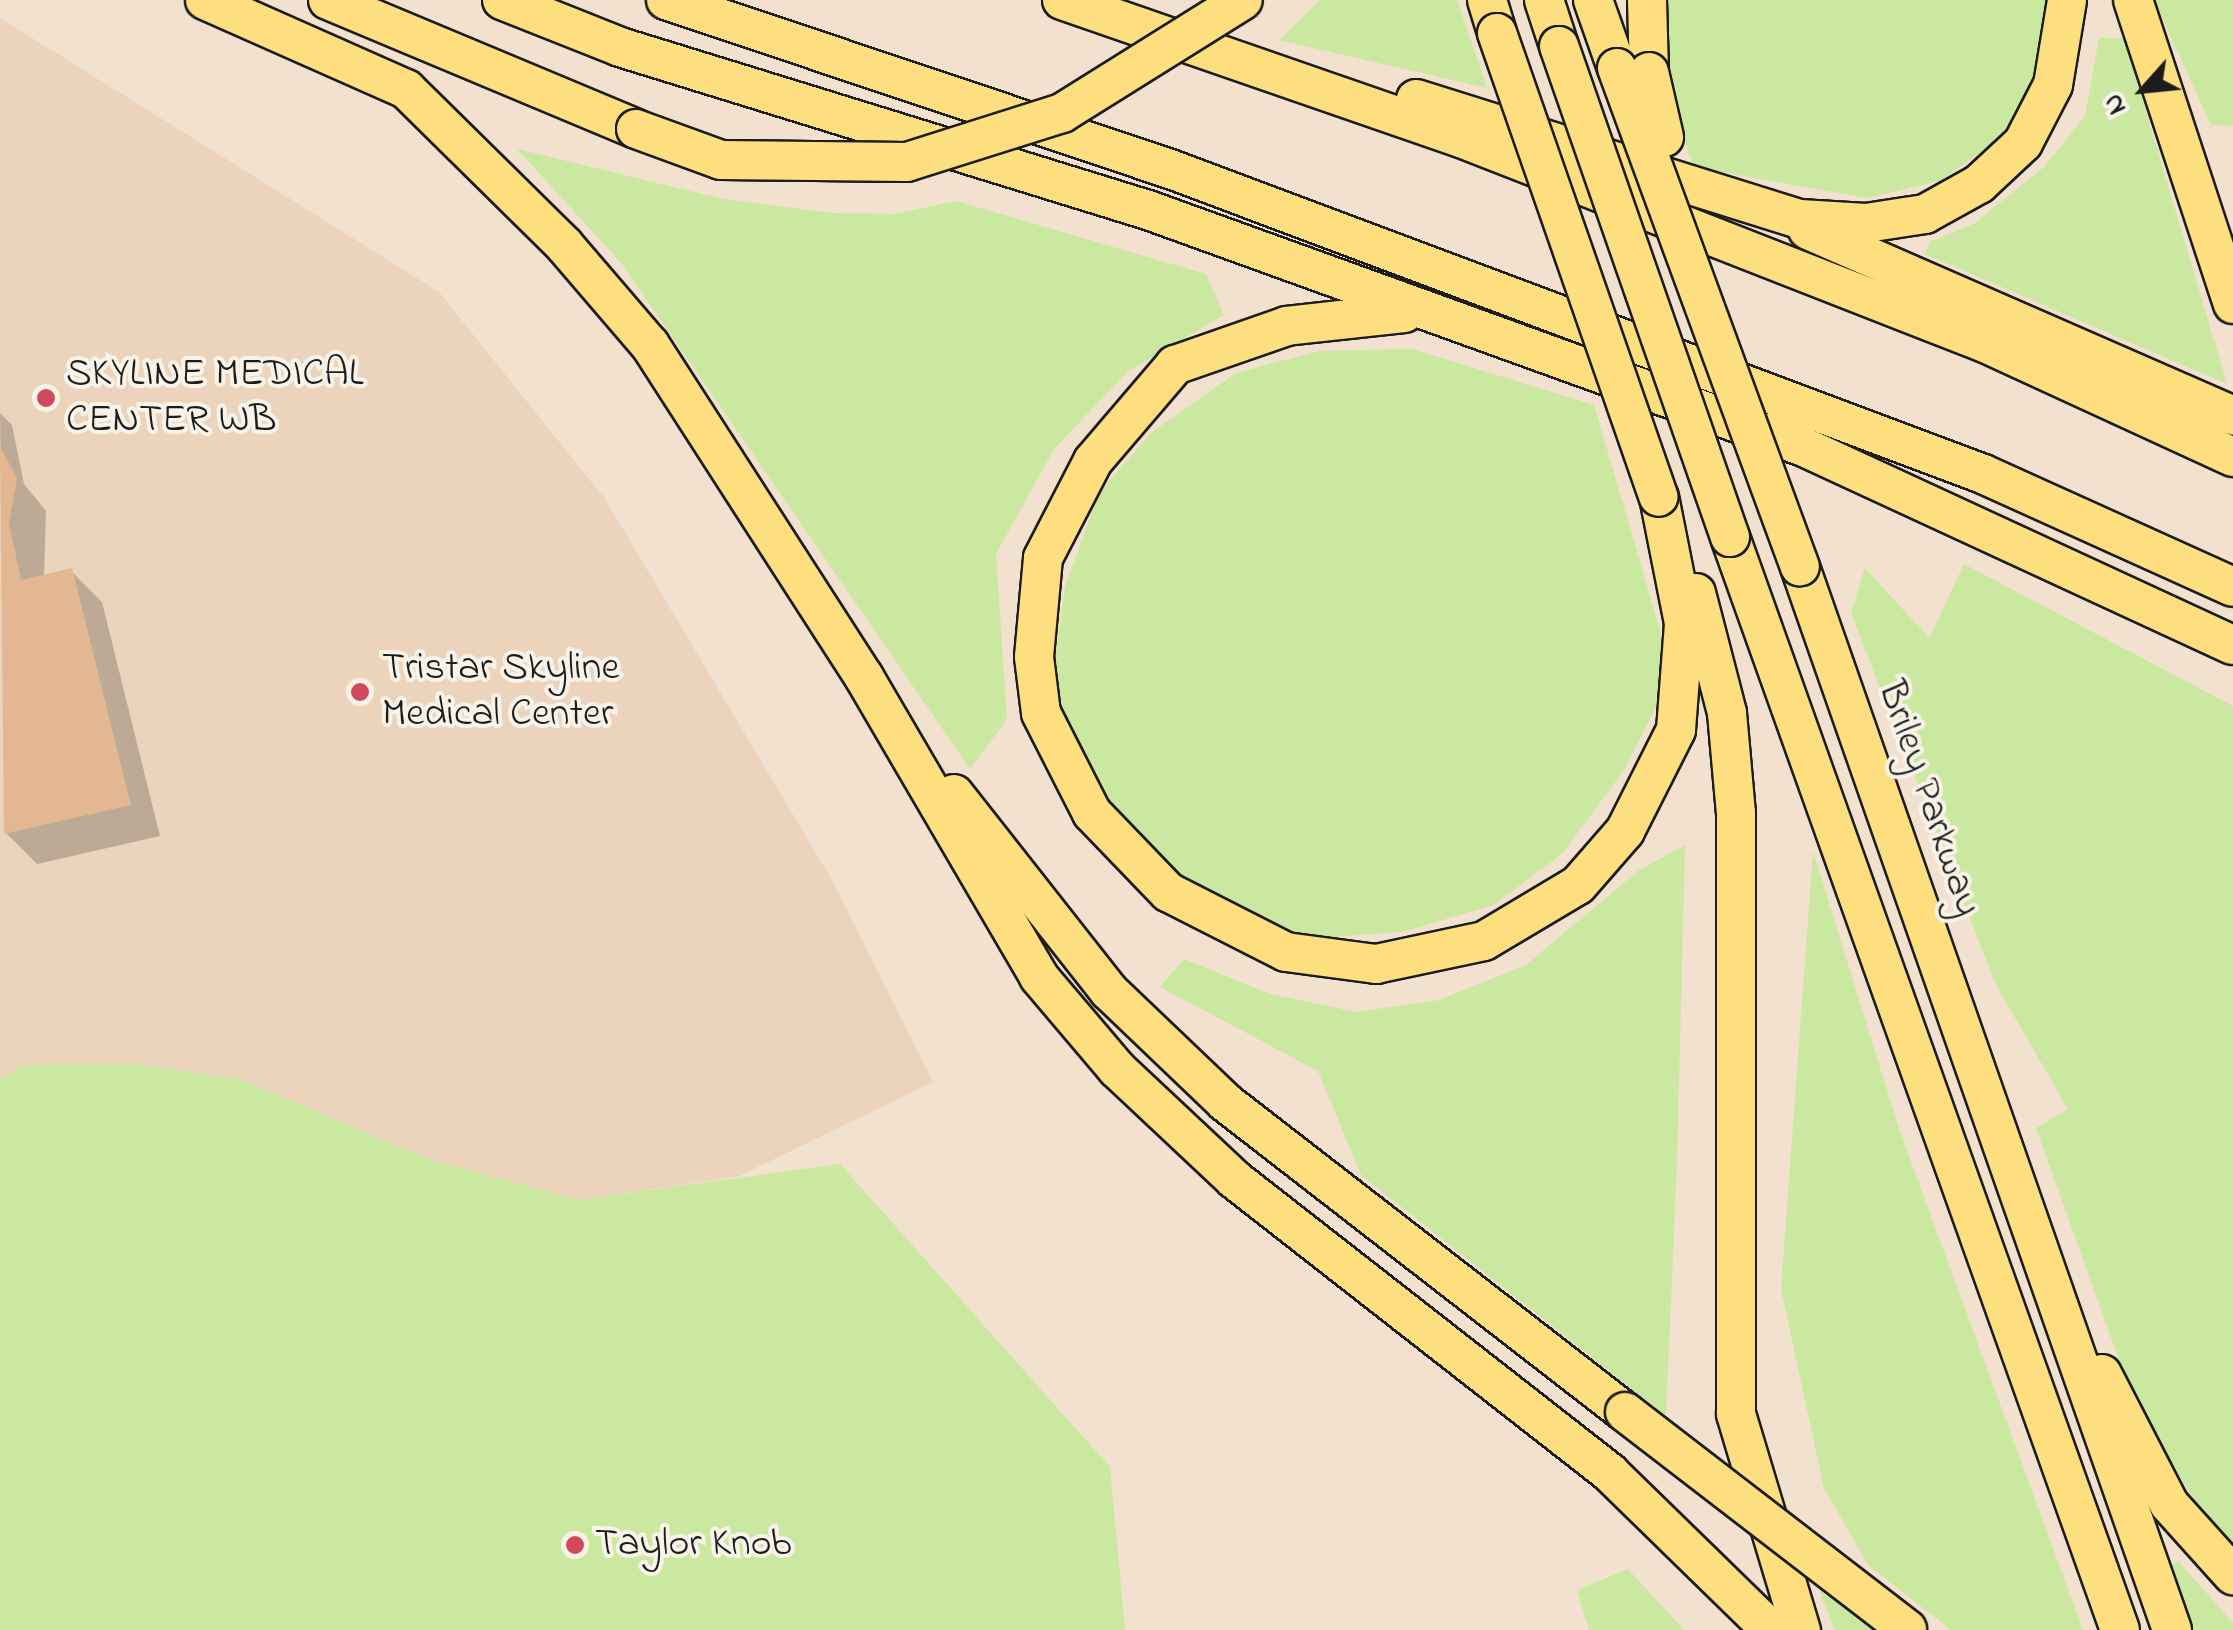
<!DOCTYPE html>
<html>
<head>
<meta charset="utf-8">
<style>
	body { margin:0 }
	#map { position:relative; width:2233px; height:1630px; overflow:hidden; background:#f1e1ce; font-family:"Indie Flower",sans-serif }
	div>[style] { position:absolute }
	.built>* { inset:0; background:#ecd4bc }
	.green>* { inset:0; background:#cbe8a0 }
	.shadow>* { inset:0; background:#0003 }
	.building>* { inset:0; background:#e2b792 }
	.roads { filter:drop-shadow(2px 0 #1c1c1c) drop-shadow(-2px 0 #1c1c1c) drop-shadow(0 2px #1c1c1c) drop-shadow(0 -2px #1c1c1c) }
	.highway>* { height:38px; margin:-19px; padding:0 19px; transform-origin:19px; border-radius:19px; background:#fddf80 }
	.bridges { filter:drop-shadow(2px 0 #1c1c1c) drop-shadow(-2px 0 #1c1c1c) drop-shadow(0 2px #1c1c1c) drop-shadow(0 -2px #1c1c1c) }
	.highway-bridge>* { height:38px; margin:-19px; padding:0 19px; transform-origin:19px; border-radius:19px; background:#fddf80 }
	.dots>* { width:28px; height:28px; translate:-50% -50%; box-sizing:border-box; border:5px solid #f7f3e8; border-radius:50% }
	span { translate:-50% -50%; white-space:nowrap; text-align:center; line-height:1.15; -webkit-text-stroke:8px #f7f3e8; paint-order:stroke }
	.poi-label { font-size:40px; color:#1c1c1c }
	.left { translate:0 -50%; text-align:left }
	.street-label { font-size:40px; color:#1c1c1c }
	.north { position:absolute; left:2093px; top:40px; width:100px; height:100px; -webkit-text-stroke:8px #f7f3e8; paint-order:stroke; rotate:243deg; font-size:28px; font-weight:700; line-height:40px; text-align:center; color:#1c1c1c }
	.north::after { content:''; display:block; margin:auto; width:35px; height:45px; background:#1c1c1c; clip-path:polygon(50% 0,100% 100%,50% 72%,0 100%) }
</style>
</head>
<body>
<div id="map">
	<div class="built">
		<i style="clip-path:polygon(0 18px,439px 292px,605px 499px,835px 885px,933px 1082px,737px 1177px,577px 1200px,428px 1159px,242px 1080px,133px 1063px,21px 1065px,0 1080px)"></i>
	</div>
	<div class="green">
		<i style="clip-path:polygon(1320px 0,1457px 0,1487px 88px,1279px 40px)"></i>
		<i style="clip-path:polygon(1657px 0,2052px 0,2038px 84px,2003px 137px,1939px 181px,1867px 198px,1693px 167px,1667px 81px)"></i>
		<i style="clip-path:polygon(2154px 0,2233px 0,2233px 126px,2211px 125px)"></i>
		<i style="clip-path:polygon(2099px 38px,2124px 38px,2227px 384px,1925px 254px,1930px 242px,1975px 223px,2044px 167px,2085px 116px)"></i>
		<i style="clip-path:polygon(517px 149px,723px 199px,832px 213px,894px 214px,956px 201px,1206px 274px,1224px 315px,1127px 372px,1054px 449px,996px 554px,1007px 719px,970px 769px,622px 264px)"></i>
		<i style="clip-path:polygon(1412px 349px,1594px 405px,1664px 644px,1658px 703px,1624px 770px,1562px 854px,1494px 905px,1402px 932px,1317px 938px,1247px 925px,1158px 867px,1106px 807px,1070px 742px,1054px 668px,1065px 587px,1099px 493px,1152px 432px,1236px 373px,1319px 351px)"></i>
		<i style="clip-path:polygon(1964px 564px,2233px 706px,2233px 1547px,2214px 1533px,2132px 1396px,2036px 1128px,2068px 1109px,1996px 985px,1851px 613px,1865px 568px,1929px 638px)"></i>
		<i style="clip-path:polygon(1685px 845px,1677px 1162px,1666px 1416px,1361px 1175px,1318px 1071px,1160px 987px,1184px 959px,1270px 994px,1356px 1012px,1439px 1000px,1526px 965px,1638px 871px)"></i>
		<i style="clip-path:polygon(1813px 851px,1899px 1129px,2083px 1630px,1951px 1630px,1868px 1565px,1824px 1488px,1781px 1289px)"></i>
		<i style="clip-path:polygon(133px 1063px,242px 1080px,428px 1159px,577px 1200px,840px 1164px,1110px 1467px,1125px 1630px,0 1630px,0 1080px,21px 1065px)"></i>
		<i style="clip-path:polygon(2178px 1561px,2233px 1623px,2233px 1630px,2192px 1630px,2169px 1567px)"></i>
		<i style="clip-path:polygon(1628px 1569px,1684px 1630px,1589px 1630px,1577px 1590px)"></i>
		<i style="clip-path:polygon(1818px 1588px,1873px 1630px,1835px 1630px)"></i>
	</div>
	<div class="shadow">
		<i style="clip-path:polygon(0 413px,12px 425px,24px 484px,46px 511px,44px 577px,71px 571px,102px 602px,160px 836px,37px 864px,6px 833px)"></i>
	</div>
	<div class="building">
		<i style="clip-path:polygon(0 446px,17px 478px,9px 523px,21px 580px,72px 568px,131px 805px,4px 834px)"></i>
	</div>
	<div class="roads">
		<div class="highway">
			<i style="left:205px;top:0;width:220px;rotate:23.9deg"></i>
			<i style="left:406px;top:89px;width:223px;rotate:44.6deg"></i>
			<i style="left:565px;top:246px;width:130px;rotate:49.4deg"></i>
			<i style="left:650px;top:345px;width:395px;rotate:57.2deg"></i>
			<i style="left:864px;top:677px;width:347px;rotate:59.7deg"></i>
			<i style="left:1039px;top:977px;width:121px;rotate:49.7deg"></i>
			<i style="left:1117px;top:1069px;width:161px;rotate:43.2deg"></i>
			<i style="left:1234px;top:1179px;width:477px;rotate:38deg"></i>
			<i style="left:1610px;top:1473px;width:225px;rotate:44.3deg"></i>
			<i style="left:328px;top:0;width:334px;rotate:22.7deg"></i>
			<i style="left:502px;top:0;width:127px;rotate:21.7deg"></i>
			<i style="left:620px;top:47px;width:553px;rotate:17.16deg"></i>
			<i style="left:1148px;top:210px;width:697px;rotate:19.86deg"></i>
			<i style="left:1804px;top:447px;width:472px;rotate:24.8deg"></i>
			<i style="left:666px;top:0;width:535px;rotate:18.54deg"></i>
			<i style="left:1173px;top:170px;width:865px;rotate:20.57deg"></i>
			<i style="left:1983px;top:474px;width:274px;rotate:24.3deg"></i>
			<i style="left:1062px;top:0;width:422px;rotate:19.1deg"></i>
			<i style="left:1461px;top:138px;width:563px;rotate:21.37deg"></i>
			<i style="left:1985px;top:343px;width:273px;rotate:24.7deg"></i>
			<i style="left:1487px;top:0;width:34px;rotate:73deg"></i>
			<i style="left:1544px;top:0;width:48px;rotate:71.9deg"></i>
			<i style="left:1593px;top:0;width:72px;rotate:70.6deg"></i>
			<i style="left:1647px;top:0;width:72px;rotate:88.4deg"></i>
			<i style="left:2133px;top:0;width:320px;rotate:71.8deg"></i>
			<i style="left:1416px;top:99px;width:402px;rotate:17.4deg"></i>
			<i style="left:1800px;top:219px;width:66px;rotate:3.5deg"></i>
			<i style="left:1866px;top:223px;width:60px;rotate:-8.7deg"></i>
			<i style="left:1925px;top:214px;width:62px;rotate:-29.1deg"></i>
			<i style="left:1979px;top:184px;width:60px;rotate:-43deg"></i>
			<i style="left:2023px;top:143px;width:65px;rotate:-62.7deg"></i>
			<i style="left:2053px;top:85px;width:86px;rotate:-80.6deg"></i>
			<i style="left:1808px;top:230px;width:464px;rotate:23.6deg"></i>
			<i style="left:1404px;top:313px;width:118px;rotate:173.7deg"></i>
			<i style="left:1287px;top:326px;width:119px;rotate:160.8deg"></i>
			<i style="left:1175px;top:365px;width:126px;rotate:130.5deg"></i>
			<i style="left:1093px;top:461px;width:109px;rotate:117.3deg"></i>
			<i style="left:1043px;top:558px;width:99px;rotate:95.2deg"></i>
			<i style="left:1034px;top:657px;width:56px;rotate:82.9deg"></i>
			<i style="left:1041px;top:713px;width:112px;rotate:63deg"></i>
			<i style="left:1092px;top:813px;width:110px;rotate:46.1deg"></i>
			<i style="left:1168px;top:892px;width:132px;rotate:27deg"></i>
			<i style="left:1286px;top:952px;width:91px;rotate:7.6deg"></i>
			<i style="left:1376px;top:964px;width:110px;rotate:-12deg"></i>
			<i style="left:1484px;top:941px;width:109px;rotate:-30.8deg"></i>
			<i style="left:1578px;top:885px;width:72px;rotate:-49deg"></i>
			<i style="left:1625px;top:831px;width:113px;rotate:-63.2deg"></i>
			<i style="left:1676px;top:730px;width:107px;rotate:-85.7deg"></i>
			<i style="left:1684px;top:623px;width:128px;rotate:-101.2deg"></i>
			<i style="left:1730px;top:537px;width:1160px;rotate:70.36deg"></i>
			<i style="left:1800px;top:567px;width:1126px;rotate:70.71deg"></i>
			<i style="left:1696px;top:593px;width:124px;rotate:75.5deg"></i>
			<i style="left:1727px;top:713px;width:100px;rotate:84.9deg"></i>
			<i style="left:1736px;top:813px;width:601px;rotate:90deg"></i>
			<i style="left:1736px;top:1414px;width:226px;rotate:73.3deg"></i>
			<i style="left:954px;top:794px;width:251px;rotate:51.8deg"></i>
			<i style="left:1109px;top:991px;width:161px;rotate:43.7deg"></i>
			<i style="left:1225px;top:1102px;width:506px;rotate:37.78deg"></i>
			<i style="left:2102px;top:1374px;width:146px;rotate:62.7deg"></i>
			<i style="left:2169px;top:1504px;width:96px;rotate:48deg"></i>
		</div>
	</div>
	<div class="bridges">
		<div class="highway-bridge">
			<i style="left:1497px;top:33px;width:491px;rotate:70.8deg"></i>
			<i style="left:1559px;top:46px;width:520px;rotate:70.8deg"></i>
			<i style="left:1617px;top:68px;width:531px;rotate:69.86deg"></i>
			<i style="left:1649px;top:72px;width:67px;rotate:77deg"></i>
			<i style="left:636px;top:129px;width:90px;rotate:20deg"></i>
			<i style="left:721px;top:160px;width:186px;rotate:0.6deg"></i>
			<i style="left:907px;top:162px;width:163px;rotate:-17.5deg"></i>
			<i style="left:1062px;top:113px;width:213px;rotate:-32deg"></i>
			<i style="left:1625px;top:1412px;width:356px;rotate:37.6deg"></i>
		</div>
	</div>
	<div class="dots">
		<i style="left:46px;top:398px;background:#d1495b"></i>
		<i style="left:360px;top:692px;background:#d1495b"></i>
		<i style="left:575px;top:1545px;background:#d1495b"></i>
	</div>
	<div class="poi-label">
		<span class="left" style="left:66px;top:398px">SKYLINE MEDICAL<br>CENTER WB</span>
		<span class="left" style="left:382px;top:692px">Tristar Skyline<br>Medical Center</span>
		<span class="left" style="left:595px;top:1545px">Taylor Knob</span>
	</div>
	<div class="street-label">
		<span style="left:1928px;top:799px;rotate:71deg">Briley Parkway</span>
	</div>
	<div class="north">N</div>
</div>
</body>
</html>
